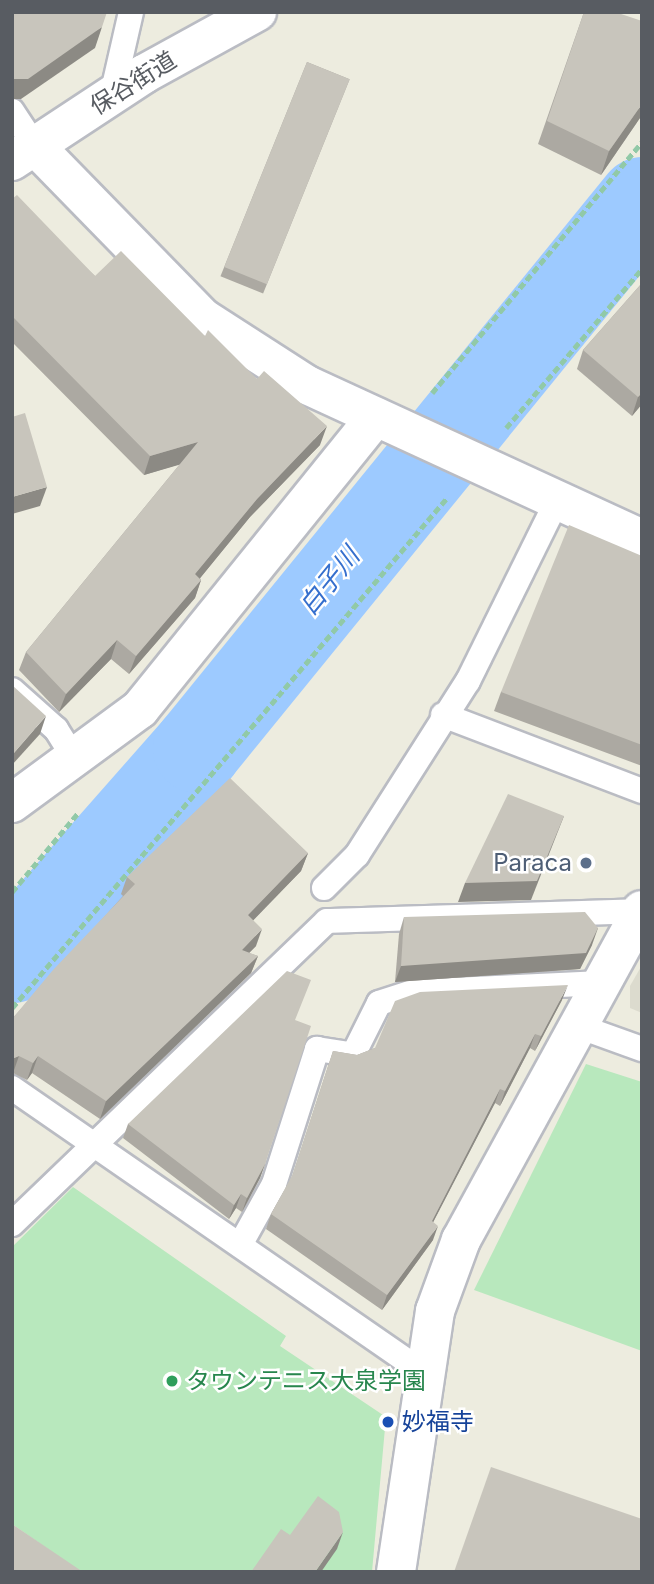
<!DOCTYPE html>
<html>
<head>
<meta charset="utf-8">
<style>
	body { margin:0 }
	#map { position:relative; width:654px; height:1584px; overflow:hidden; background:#edecdf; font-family:Inter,"Noto Sans JP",sans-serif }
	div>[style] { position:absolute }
	.education>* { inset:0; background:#dcdbce }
	.green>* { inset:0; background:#b8e8bd }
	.river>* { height:89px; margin:-44.5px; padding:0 44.5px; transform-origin:44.5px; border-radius:44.5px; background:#9dcaff }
	.path>* { height:4.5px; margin-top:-2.25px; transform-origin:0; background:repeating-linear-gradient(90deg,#91c9a7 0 7px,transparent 0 10.5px) }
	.roads { filter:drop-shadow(2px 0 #babcc3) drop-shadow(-2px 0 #babcc3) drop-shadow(0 2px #babcc3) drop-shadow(0 -2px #babcc3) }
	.lane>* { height:24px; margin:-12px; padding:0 12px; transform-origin:12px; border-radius:12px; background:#fff }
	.street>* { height:38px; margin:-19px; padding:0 19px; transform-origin:19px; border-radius:19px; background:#fff }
	.secondary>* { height:38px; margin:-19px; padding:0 19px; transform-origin:19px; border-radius:19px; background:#fff }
	.wall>* { inset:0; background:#aca9a2; transform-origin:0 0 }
	.shaded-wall>* { inset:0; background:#8c8a84 }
	.building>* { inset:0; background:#c8c5bc; transform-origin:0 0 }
	.dots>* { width:19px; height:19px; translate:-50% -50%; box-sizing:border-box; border:4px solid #fff; border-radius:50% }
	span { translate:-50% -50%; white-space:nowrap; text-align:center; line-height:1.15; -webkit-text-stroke:5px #fff; paint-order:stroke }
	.street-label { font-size:24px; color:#585c62 }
	.service-label { font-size:24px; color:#4e5e75 }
	.right { translate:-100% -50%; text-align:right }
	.leisure-label { font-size:24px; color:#27864d }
	.left { translate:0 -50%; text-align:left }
	.transit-label { font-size:24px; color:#164399 }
	.water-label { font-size:26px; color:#356fcd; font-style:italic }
	.frame { position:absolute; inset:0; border:14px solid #585c62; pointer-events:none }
</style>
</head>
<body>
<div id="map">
	<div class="education">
		<i style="clip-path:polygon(642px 965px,642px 1013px,630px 1008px,630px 986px)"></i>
	</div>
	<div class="green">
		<i style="clip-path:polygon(586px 1064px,642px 1082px,642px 1351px,474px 1290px)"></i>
		<i style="clip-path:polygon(73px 1187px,286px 1336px,280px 1346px,386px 1417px,372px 1572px,81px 1572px,12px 1524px,12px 1247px)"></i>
	</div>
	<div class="river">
		<i style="left:12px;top:958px;width:280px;rotate:-48.6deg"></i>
		<i style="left:197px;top:748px;width:705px;rotate:-50.87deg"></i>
	</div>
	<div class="path">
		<i style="left:432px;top:393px;width:327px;rotate:-50.1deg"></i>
		<i style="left:506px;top:428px;width:209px;rotate:-49.5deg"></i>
		<i style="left:12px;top:892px;width:102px;rotate:-50.2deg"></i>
		<i style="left:12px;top:1008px;width:669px;rotate:-49.55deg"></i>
	</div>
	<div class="roads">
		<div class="lane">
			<i style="left:112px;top:95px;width:85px;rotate:-77.1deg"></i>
			<i style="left:12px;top:111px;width:42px;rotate:56.7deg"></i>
			<i style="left:12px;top:690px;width:59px;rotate:41.6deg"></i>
			<i style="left:56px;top:729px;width:34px;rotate:58deg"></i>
			<i style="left:443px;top:715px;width:213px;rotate:20.9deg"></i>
			<i style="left:324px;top:888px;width:47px;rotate:-45deg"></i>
			<i style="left:357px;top:855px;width:206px;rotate:-57.5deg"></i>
			<i style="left:468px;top:681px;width:201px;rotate:-63.7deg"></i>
			<i style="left:578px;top:1026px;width:68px;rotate:19.8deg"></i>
			<i style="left:12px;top:1088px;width:501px;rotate:34.67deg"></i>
			<i style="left:12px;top:1224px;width:437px;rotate:-43.9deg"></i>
			<i style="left:327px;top:921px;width:314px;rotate:-1.8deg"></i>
			<i style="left:240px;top:1245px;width:70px;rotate:-60.9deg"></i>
			<i style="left:274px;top:1184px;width:142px;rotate:-72.3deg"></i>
			<i style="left:317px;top:1049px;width:36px;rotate:9deg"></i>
			<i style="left:353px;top:1055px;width:58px;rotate:-63.4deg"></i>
			<i style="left:379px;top:1003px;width:35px;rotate:-18deg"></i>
			<i style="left:412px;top:992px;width:189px;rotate:-2.7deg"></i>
		</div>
		<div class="street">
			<i style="left:35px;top:146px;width:240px;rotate:45.7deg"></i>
			<i style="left:203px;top:318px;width:124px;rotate:32.8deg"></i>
			<i style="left:307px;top:385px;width:369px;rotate:24.7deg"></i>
			<i style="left:12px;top:803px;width:159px;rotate:-36.3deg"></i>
			<i style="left:140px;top:709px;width:375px;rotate:-51.1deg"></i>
			<i style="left:396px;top:1572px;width:264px;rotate:-81.5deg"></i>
			<i style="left:435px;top:1311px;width:76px;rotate:-69.9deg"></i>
			<i style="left:461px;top:1240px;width:376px;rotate:-61.3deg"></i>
		</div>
		<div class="secondary">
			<i style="left:12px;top:161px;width:158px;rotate:-33.4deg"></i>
			<i style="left:144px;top:74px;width:129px;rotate:-28.8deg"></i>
		</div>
	</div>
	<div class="wall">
		<i style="clip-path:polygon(584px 12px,642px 115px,601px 175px,538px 144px)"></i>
		<i style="left:307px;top:62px;width:46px;height:231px;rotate:22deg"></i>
		<i style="clip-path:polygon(12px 199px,95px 276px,205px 336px,320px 445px,250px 517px,200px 578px,201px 580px,195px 598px,129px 674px,111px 659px,59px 712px,19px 670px,26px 652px,180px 464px,144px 475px,12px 342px)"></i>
		<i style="clip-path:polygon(642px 283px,642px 404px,632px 416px,577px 369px,583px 350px)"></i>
		<i style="clip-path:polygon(642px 556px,642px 766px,494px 711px,501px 692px)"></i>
		<i style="clip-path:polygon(308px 853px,301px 871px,253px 920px,256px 946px,249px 953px,258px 956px,251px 973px,100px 1119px,32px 1073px,27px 1080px,13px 1073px,12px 1019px,123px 896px,121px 894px,127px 877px)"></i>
		<i style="clip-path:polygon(404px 917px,592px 945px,580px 969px,395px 982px,399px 934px)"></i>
		<i style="clip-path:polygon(562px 1000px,535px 1051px,530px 1048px,500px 1106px,495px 1103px,433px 1222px,433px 1240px,382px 1310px,266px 1229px,271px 1214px,292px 1177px,333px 1051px,357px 1055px,375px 1048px)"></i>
		<i style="clip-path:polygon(295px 1020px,265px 1164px,260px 1178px,242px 1212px,236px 1208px,229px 1219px,123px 1138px,128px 1124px)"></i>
	</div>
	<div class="shaded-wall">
		<i style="clip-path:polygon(102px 27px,95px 48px,21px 99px,12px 99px,12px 79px)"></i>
		<i style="clip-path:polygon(642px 104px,642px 115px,601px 175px,609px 151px)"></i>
		<i style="clip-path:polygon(642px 393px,642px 404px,632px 416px,638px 397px)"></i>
		<i style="clip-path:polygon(327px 426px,320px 445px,250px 517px,188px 593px,195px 574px,257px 499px)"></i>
		<i style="clip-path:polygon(198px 442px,192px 461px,144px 475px,150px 456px)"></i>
		<i style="clip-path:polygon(47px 487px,40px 506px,12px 514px,12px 497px)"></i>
		<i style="clip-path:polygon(201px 580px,195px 598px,129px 674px,136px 656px)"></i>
		<i style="clip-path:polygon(117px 640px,111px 659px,59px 712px,66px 694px)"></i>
		<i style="clip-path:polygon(46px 716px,40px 734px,12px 765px,13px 754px)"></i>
		<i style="clip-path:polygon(564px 816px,531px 900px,458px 902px,465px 883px)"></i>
		<i style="clip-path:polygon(308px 853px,301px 871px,242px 932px,248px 915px)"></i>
		<i style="clip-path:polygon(598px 928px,592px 945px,580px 969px,395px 982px,401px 966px)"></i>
		<i style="clip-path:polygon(262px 929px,256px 946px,235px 967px,242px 950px)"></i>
		<i style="clip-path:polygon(258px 956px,251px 973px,100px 1119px,106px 1101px)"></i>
		<i style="clip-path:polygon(568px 985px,562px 1000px,535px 1051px,541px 1036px)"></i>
		<i style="clip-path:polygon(535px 1034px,530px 1048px,500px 1106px,505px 1091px)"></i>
		<i style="clip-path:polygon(19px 1056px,13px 1073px,12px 1059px)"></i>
		<i style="clip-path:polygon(38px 1056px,32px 1073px,27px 1080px,33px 1063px)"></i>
		<i style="clip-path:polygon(500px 1089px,495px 1103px,426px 1236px,432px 1221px)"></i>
		<i style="clip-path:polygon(265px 1164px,260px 1178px,242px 1212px,247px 1198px)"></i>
		<i style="clip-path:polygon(241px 1194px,236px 1208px,229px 1219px,234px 1205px)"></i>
		<i style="clip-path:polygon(438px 1226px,433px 1240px,382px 1310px,387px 1295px)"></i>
		<i style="clip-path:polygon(343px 1532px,337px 1549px,321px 1572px,315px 1572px)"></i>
	</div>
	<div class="building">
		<i style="clip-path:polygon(12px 12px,107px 12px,102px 27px,28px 79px,12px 79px)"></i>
		<i style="clip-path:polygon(584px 12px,615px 12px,642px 21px,642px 104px,609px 151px,547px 121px)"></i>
		<i style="left:307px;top:62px;width:46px;height:221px;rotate:22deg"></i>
		<i style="clip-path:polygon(17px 195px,95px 276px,121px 251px,205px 336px,208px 330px,257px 379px,264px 371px,327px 426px,257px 499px,195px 574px,201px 580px,136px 656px,117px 640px,66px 694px,26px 652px,198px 442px,150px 456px,12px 316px,12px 199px)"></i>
		<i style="clip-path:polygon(642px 283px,642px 393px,638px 397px,583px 350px)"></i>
		<i style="clip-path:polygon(25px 413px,47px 487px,12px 497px,12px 417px)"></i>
		<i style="clip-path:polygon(569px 525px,642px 556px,642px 745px,501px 692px)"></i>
		<i style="clip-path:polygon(12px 685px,46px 716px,13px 754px,12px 753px)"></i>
		<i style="clip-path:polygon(230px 778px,308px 853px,248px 915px,262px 929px,242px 950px,258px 956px,106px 1101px,38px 1056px,33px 1063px,19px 1056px,12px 1059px,12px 1019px,53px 970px,135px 884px,127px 877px)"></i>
		<i style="clip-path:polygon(508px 794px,564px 816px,537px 881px,465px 883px)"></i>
		<i style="clip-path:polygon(585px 912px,598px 928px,586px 953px,401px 966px,404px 917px)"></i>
		<i style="clip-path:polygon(287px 971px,311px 980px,295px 1020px,311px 1026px,265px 1164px,247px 1198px,241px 1194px,234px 1205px,128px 1124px)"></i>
		<i style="clip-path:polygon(568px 985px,541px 1036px,535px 1034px,505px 1091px,500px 1089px,432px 1221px,438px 1226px,387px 1295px,271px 1214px,293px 1174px,333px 1051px,357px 1055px,375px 1048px,395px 1001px,420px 992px)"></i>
		<i style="clip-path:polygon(491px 1467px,642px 1519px,642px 1572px,454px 1572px)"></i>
		<i style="clip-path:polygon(318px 1496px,339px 1512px,343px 1532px,315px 1572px,251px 1572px,281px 1529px,290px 1535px)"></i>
		<i style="clip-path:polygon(12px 1524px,83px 1572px,12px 1572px)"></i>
	</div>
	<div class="dots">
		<i style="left:586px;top:863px;background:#5c6f8a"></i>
		<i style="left:172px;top:1381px;background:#2e9e5b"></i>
		<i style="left:388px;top:1422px;background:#1a4fb4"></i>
	</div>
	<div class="street-label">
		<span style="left:133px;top:83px;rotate:-32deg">保谷街道</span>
	</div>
	<div class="service-label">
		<span class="right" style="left:572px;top:863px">Paraca</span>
	</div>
	<div class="leisure-label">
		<span class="left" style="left:186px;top:1381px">タウンテニス大泉学園</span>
	</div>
	<div class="transit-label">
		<span class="left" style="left:402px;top:1422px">妙福寺</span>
	</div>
	<div class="water-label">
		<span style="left:329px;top:581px;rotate:-51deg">白子川</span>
	</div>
	<div class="frame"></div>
</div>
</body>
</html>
